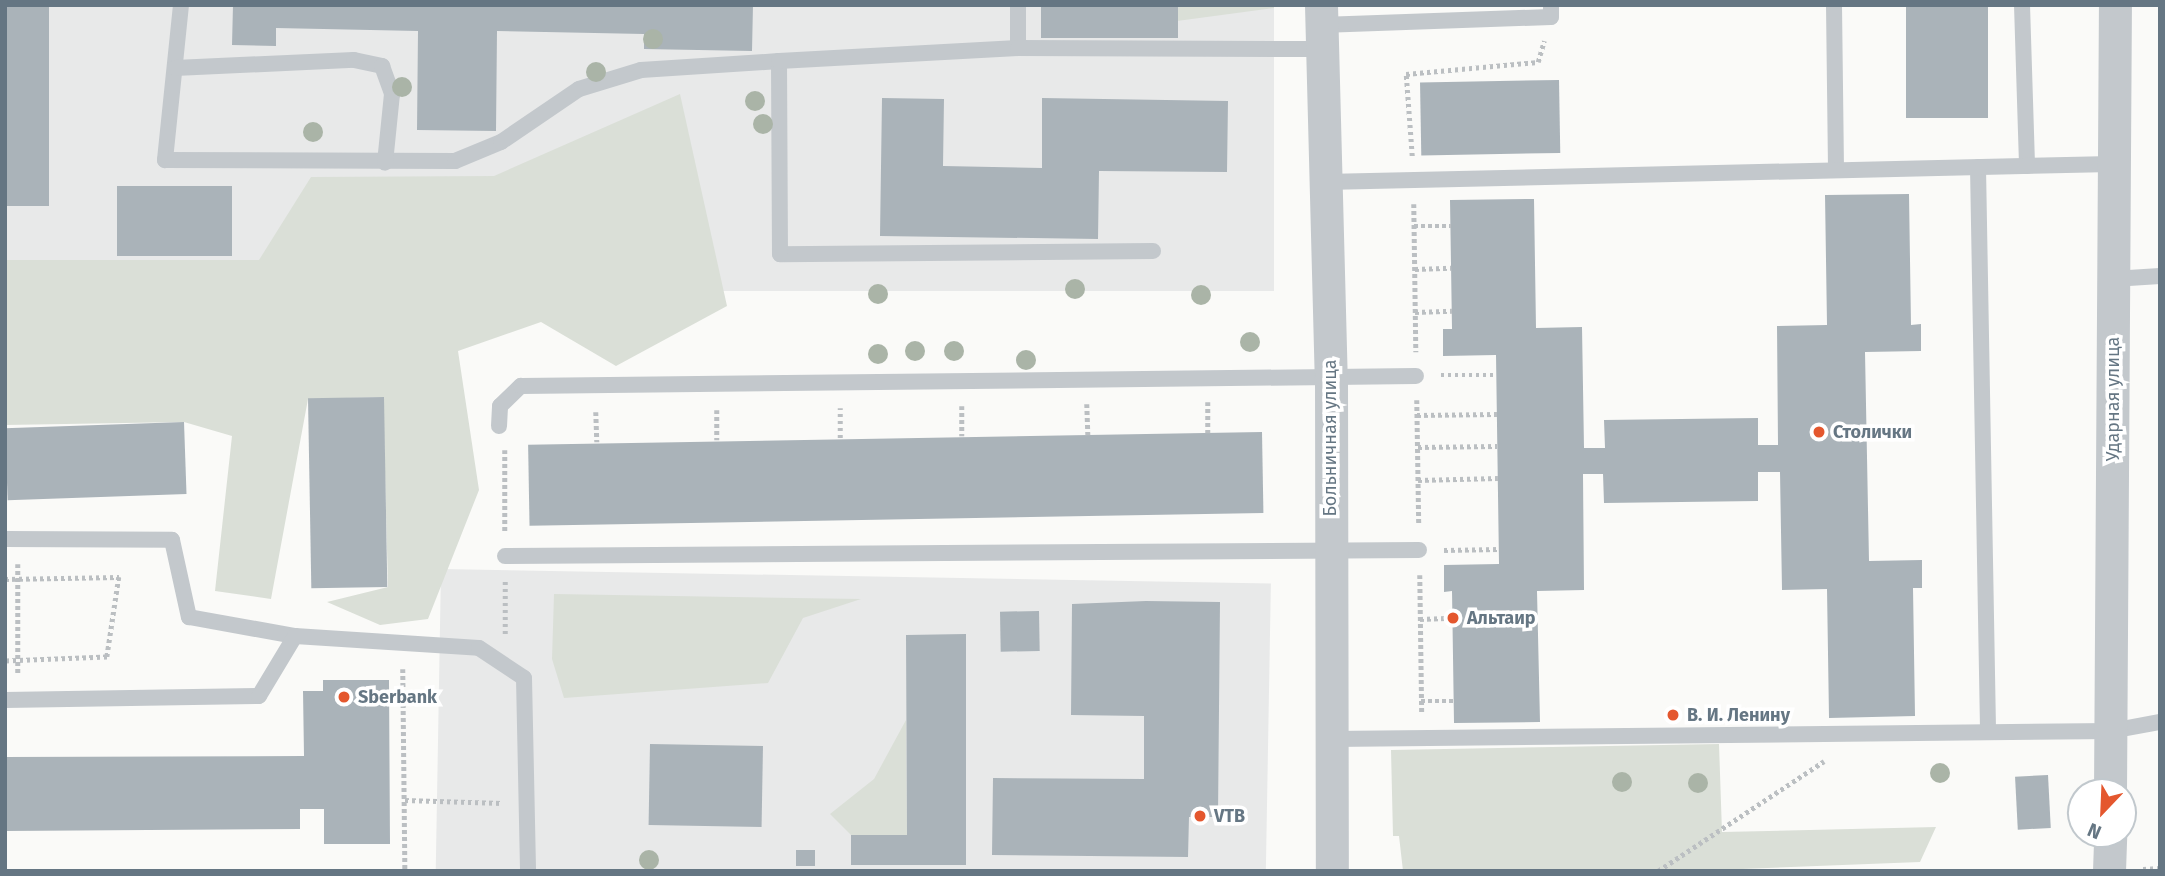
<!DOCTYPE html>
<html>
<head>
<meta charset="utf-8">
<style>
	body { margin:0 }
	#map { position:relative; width:2165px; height:876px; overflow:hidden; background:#fafaf8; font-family:"Fira Sans",sans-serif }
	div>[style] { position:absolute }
	.built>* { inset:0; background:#e8e9e9; transform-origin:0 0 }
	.green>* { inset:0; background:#dadfd7 }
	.building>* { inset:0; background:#aab3b9; transform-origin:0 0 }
	.path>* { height:4.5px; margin-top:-2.25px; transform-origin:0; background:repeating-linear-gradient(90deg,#bbbfc2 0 3.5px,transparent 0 7px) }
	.lane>* { height:16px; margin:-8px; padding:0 8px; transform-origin:8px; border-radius:8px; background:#c3c8cc }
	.street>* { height:33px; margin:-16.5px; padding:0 16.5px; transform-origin:16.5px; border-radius:16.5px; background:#c3c8cc }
	.trees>* { width:20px; height:20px; margin:-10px; border-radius:50%; background:#aab4a7 }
	.dots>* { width:19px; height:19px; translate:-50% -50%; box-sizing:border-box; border:4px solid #fff; border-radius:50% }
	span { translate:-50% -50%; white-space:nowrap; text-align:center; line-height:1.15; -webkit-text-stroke:7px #fff; paint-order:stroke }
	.street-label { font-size:18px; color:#657683 }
	.poi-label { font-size:18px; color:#657683; font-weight:700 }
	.left { translate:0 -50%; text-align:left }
	.frame { position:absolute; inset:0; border:7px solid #657683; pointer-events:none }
	.north { position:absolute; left:2067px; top:778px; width:70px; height:70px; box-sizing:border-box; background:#fff; border:2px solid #c1c8cd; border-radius:50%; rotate:203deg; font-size:19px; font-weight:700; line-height:28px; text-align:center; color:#657683 }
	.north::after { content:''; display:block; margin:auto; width:24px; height:32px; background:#e4572e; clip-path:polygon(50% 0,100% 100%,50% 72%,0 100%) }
</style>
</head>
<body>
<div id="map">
	<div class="built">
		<i style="left:5px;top:5px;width:1269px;height:286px"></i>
		<i style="left:441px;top:569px;width:830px;height:310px;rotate:1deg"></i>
	</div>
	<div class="green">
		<i style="clip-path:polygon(1178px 5px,1274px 5px,1274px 8px,1177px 21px)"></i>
		<i style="clip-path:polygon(680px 94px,727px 306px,616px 366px,541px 322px,458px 351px,479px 490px,428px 619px,380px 625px,327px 602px,388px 587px,383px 397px,308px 399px,271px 599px,215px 591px,232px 436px,184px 422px,5px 425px,5px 260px,259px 260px,311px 177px,494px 176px)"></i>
		<i style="clip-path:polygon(554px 594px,861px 599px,803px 618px,768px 683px,564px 698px,552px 659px)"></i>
		<i style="clip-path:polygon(906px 720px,907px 835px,851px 835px,830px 814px,874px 779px)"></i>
		<i style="clip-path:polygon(1719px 744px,1722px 832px,1936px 827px,1920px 862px,1692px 871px,1403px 871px,1399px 836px,1393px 836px,1391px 750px)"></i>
	</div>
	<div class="building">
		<i style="left:5px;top:5px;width:44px;height:201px"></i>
		<i style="clip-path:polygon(233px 5px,753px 5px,752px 51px,644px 49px,644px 34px,497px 31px,496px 131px,417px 130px,418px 31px,276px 28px,276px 46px,232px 45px)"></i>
		<i style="left:1041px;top:5px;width:137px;height:33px"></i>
		<i style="left:1906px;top:5px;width:82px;height:113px"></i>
		<i style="left:1559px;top:80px;width:73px;height:139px;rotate:89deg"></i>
		<i style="clip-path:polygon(882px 98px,944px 99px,943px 166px,1042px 168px,1042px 98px,1228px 101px,1227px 172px,1099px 171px,1098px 239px,880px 236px)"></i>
		<i style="left:117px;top:186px;width:115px;height:70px"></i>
		<i style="clip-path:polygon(1909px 194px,1911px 325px,1921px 324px,1921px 351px,1865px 352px,1869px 561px,1922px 560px,1922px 588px,1913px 588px,1915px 716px,1829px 718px,1827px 589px,1782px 590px,1780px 472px,1758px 472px,1758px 501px,1604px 503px,1603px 474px,1583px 474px,1584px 590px,1537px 591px,1540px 722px,1454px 723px,1452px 591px,1444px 592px,1444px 565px,1499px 564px,1496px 355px,1443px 356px,1443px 329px,1452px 329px,1450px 200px,1534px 199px,1536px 328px,1582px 327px,1584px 448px,1605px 448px,1604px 420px,1758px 418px,1758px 445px,1778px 445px,1777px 326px,1827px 325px,1825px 195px)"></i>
		<i style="left:384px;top:397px;width:190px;height:76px;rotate:89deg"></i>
		<i style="left:184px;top:422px;width:72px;height:179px;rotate:88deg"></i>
		<i style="left:1262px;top:432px;width:81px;height:734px;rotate:89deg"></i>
		<i style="clip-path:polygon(1146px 601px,1220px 602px,1218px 817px,1189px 817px,1188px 857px,992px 855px,993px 778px,1144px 779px,1144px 716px,1071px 715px,1072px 604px)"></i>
		<i style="left:1039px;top:611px;width:40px;height:39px;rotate:89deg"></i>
		<i style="clip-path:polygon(966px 634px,966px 865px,851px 865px,851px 835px,907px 835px,906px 635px)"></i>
		<i style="clip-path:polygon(323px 680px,389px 680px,390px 844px,324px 844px,324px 809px,300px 809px,300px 829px,5px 831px,5px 757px,304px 756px,303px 691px,323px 691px)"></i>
		<i style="left:650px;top:744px;width:113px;height:81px;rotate:1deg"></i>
		<i style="left:2048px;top:775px;width:53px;height:33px;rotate:87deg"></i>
		<i style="left:796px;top:850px;width:19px;height:16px"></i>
	</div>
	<div class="path">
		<i style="left:1412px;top:156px;width:82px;rotate:-94.2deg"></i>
		<i style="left:1406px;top:74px;width:133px;rotate:-5.2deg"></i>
		<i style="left:1538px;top:62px;width:22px;rotate:-74deg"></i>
		<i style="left:1414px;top:204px;width:148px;rotate:89.2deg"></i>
		<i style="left:1414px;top:226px;width:37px"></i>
		<i style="left:1415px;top:269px;width:36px;rotate:-2deg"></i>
		<i style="left:1415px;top:312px;width:37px;rotate:-2deg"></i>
		<i style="left:1441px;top:375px;width:55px"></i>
		<i style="left:1417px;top:400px;width:124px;rotate:89.1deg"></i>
		<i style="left:1208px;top:402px;width:31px;rotate:90deg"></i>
		<i style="left:1087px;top:404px;width:31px;rotate:88deg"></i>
		<i style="left:962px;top:406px;width:30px;rotate:90deg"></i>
		<i style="left:717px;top:410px;width:30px;rotate:90deg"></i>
		<i style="left:596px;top:412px;width:30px;rotate:88deg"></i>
		<i style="left:1417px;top:415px;width:80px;rotate:-0.7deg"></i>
		<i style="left:840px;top:438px;width:30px;rotate:-90deg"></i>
		<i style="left:1418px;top:447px;width:79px;rotate:-0.7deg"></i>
		<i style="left:505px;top:450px;width:83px;rotate:90deg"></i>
		<i style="left:1418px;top:480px;width:80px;rotate:-1.4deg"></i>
		<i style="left:1444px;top:550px;width:55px;rotate:-1deg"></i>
		<i style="left:18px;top:564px;width:111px;rotate:90deg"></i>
		<i style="left:1420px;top:575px;width:138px;rotate:89.2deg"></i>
		<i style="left:5px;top:579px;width:114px;rotate:-1deg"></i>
		<i style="left:119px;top:577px;width:81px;rotate:98.5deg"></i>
		<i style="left:107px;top:657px;width:102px;rotate:177.8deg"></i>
		<i style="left:1420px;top:619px;width:33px;rotate:-2deg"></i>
		<i style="left:505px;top:634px;width:54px;rotate:-90deg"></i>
		<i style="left:403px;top:669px;width:202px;rotate:89.4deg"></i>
		<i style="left:1421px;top:701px;width:33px"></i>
		<i style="left:405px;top:800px;width:97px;rotate:1.8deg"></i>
		<i style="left:2143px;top:869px;width:17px;rotate:-3deg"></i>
		<i style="left:1658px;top:871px;width:199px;rotate:-33.5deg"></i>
	</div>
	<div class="lane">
		<i style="left:181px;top:5px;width:156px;rotate:95.9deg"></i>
		<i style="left:165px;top:160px;width:290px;rotate:0.2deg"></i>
		<i style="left:455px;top:161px;width:50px;rotate:-22.4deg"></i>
		<i style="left:501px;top:142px;width:94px;rotate:-34.2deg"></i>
		<i style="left:579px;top:89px;width:65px;rotate:-17deg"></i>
		<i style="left:641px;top:70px;width:138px;rotate:-3.7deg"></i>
		<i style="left:1018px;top:5px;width:43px;rotate:90deg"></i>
		<i style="left:1834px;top:5px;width:163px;rotate:89.3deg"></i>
		<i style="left:2022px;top:5px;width:161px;rotate:88.2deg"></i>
		<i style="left:1321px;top:25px;width:230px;rotate:-2deg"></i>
		<i style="left:1551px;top:17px;width:12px;rotate:-90deg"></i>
		<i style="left:175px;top:68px;width:179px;rotate:-2.6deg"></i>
		<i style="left:354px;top:60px;width:29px;rotate:12deg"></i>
		<i style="left:382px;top:66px;width:30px;rotate:70deg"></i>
		<i style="left:392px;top:94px;width:69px;rotate:95.8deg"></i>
		<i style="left:1978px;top:167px;width:564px;rotate:88.98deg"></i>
		<i style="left:1325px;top:182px;width:787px;rotate:-1.31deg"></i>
		<i style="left:1153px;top:251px;width:373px;rotate:179.5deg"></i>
		<i style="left:780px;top:254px;width:193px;rotate:-90.3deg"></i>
		<i style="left:779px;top:61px;width:239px;rotate:-3.1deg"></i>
		<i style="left:1018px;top:48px;width:302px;rotate:0.2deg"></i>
		<i style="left:2113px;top:279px;width:47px;rotate:-3.7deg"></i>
		<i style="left:499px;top:426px;width:20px;rotate:-87deg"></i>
		<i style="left:500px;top:406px;width:29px;rotate:-44deg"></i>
		<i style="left:521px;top:386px;width:895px;rotate:-0.64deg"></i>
		<i style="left:5px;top:539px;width:167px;rotate:0.3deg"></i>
		<i style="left:172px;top:540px;width:79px;rotate:77.6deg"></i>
		<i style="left:189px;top:617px;width:108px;rotate:10.2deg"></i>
		<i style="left:505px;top:556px;width:914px;rotate:-0.38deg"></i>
		<i style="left:5px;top:700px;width:254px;rotate:-0.9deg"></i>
		<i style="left:259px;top:696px;width:70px;rotate:-59deg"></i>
		<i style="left:295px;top:636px;width:184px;rotate:3.7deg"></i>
		<i style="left:479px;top:648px;width:54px;rotate:33.7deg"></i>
		<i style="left:524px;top:678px;width:193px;rotate:88.8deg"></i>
		<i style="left:1332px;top:739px;width:779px;rotate:-0.59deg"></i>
		<i style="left:2111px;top:731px;width:50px;rotate:-10.4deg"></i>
	</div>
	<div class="street">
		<i style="left:1321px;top:5px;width:372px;rotate:88.5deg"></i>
		<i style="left:1331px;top:377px;width:494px;rotate:89.9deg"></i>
		<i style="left:2110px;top:792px;width:787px;rotate:-89.64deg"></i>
		<i style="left:2109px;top:871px;width:37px;rotate:-88deg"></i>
	</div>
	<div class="trees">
		<i style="left:653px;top:39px"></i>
		<i style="left:596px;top:72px"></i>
		<i style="left:402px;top:87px"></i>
		<i style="left:755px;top:101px"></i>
		<i style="left:763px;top:124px"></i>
		<i style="left:313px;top:132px"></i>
		<i style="left:1075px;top:289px"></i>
		<i style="left:878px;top:294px"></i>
		<i style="left:1201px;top:295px"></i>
		<i style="left:1250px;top:342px"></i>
		<i style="left:915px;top:351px"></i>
		<i style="left:954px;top:351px"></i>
		<i style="left:878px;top:354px"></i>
		<i style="left:1026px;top:360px"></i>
		<i style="left:1940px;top:773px"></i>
		<i style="left:1622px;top:782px"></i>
		<i style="left:1698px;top:783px"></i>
		<i style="left:649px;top:860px"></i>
	</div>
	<div class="dots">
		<i style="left:1819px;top:432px;background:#e4572e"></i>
		<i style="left:1453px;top:618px;background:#e4572e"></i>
		<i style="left:344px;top:697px;background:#e4572e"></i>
		<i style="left:1673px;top:715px;background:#e4572e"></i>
		<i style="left:1200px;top:816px;background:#e4572e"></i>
	</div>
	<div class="street-label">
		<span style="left:2113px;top:399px;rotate:-90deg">Ударная улица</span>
		<span style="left:1330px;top:438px;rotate:-90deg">Больничная улица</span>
	</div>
	<div class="poi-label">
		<span class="left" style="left:1833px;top:432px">Столички</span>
		<span class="left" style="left:1467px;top:618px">Альтаир</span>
		<span class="left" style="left:358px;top:697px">Sberbank</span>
		<span class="left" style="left:1687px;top:715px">В. И. Ленину</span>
		<span class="left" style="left:1214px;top:816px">VTB</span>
	</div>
	<div class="frame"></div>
	<div class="north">N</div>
</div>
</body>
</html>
